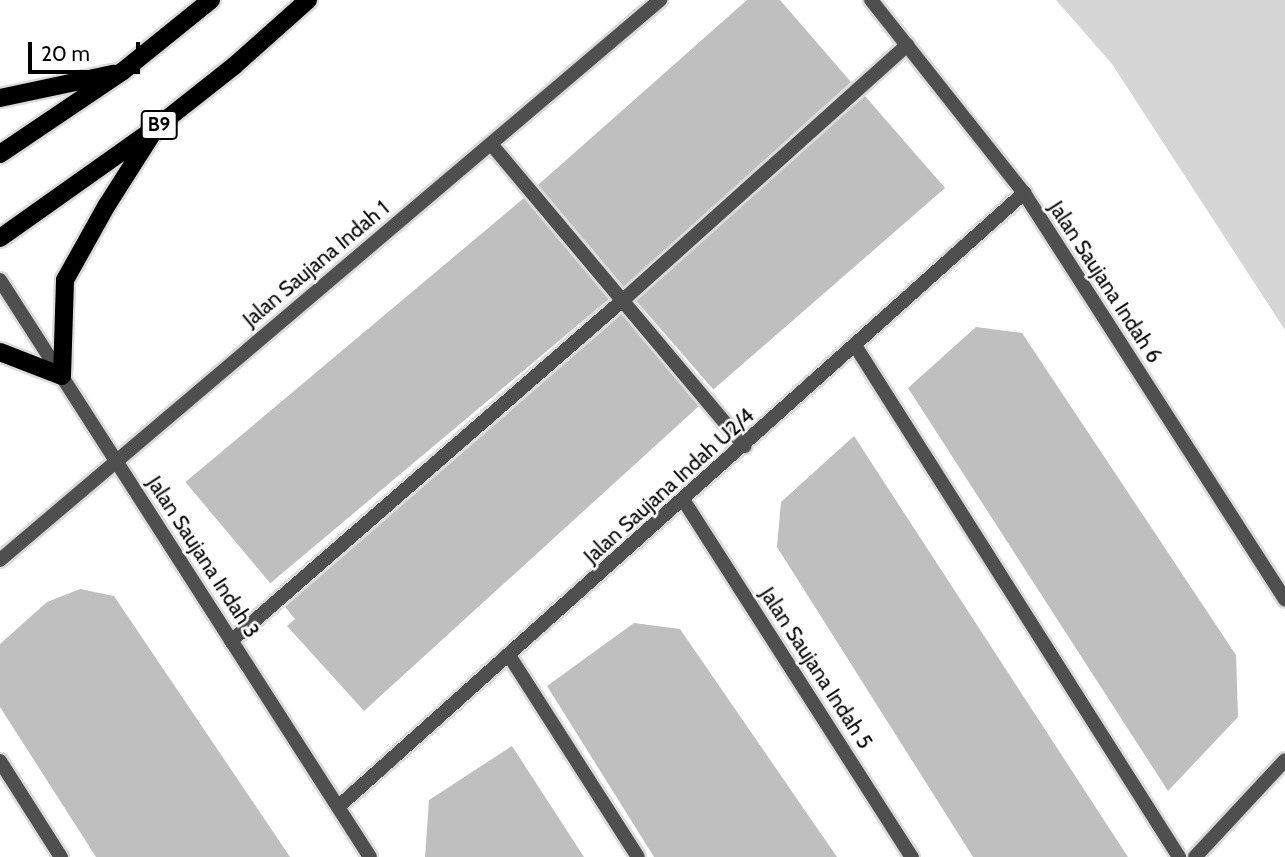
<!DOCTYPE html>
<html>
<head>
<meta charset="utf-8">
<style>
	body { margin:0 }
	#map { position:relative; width:1285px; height:857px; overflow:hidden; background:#fff; font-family:Cabin,sans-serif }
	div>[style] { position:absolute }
	.green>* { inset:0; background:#d6d6d6 }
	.building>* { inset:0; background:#bfbfbf; transform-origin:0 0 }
	.roads { filter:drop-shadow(2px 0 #dbdbdb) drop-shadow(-2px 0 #dbdbdb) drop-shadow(0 2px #dbdbdb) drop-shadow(0 -2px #dbdbdb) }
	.service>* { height:14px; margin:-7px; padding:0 7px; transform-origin:7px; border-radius:7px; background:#4f4f4f }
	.minor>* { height:14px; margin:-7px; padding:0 7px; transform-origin:7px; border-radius:7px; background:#4f4f4f }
	.primary>* { height:18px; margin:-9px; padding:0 9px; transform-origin:9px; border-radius:9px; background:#000 }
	span { translate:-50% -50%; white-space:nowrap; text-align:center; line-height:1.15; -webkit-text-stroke:5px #fff; paint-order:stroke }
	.shield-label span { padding:2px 5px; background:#fff; border:2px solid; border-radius:5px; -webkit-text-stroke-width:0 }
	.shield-label { font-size:19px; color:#000; font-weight:700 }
	.street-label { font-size:21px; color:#000 }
	.scale { position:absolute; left:28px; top:42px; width:112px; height:32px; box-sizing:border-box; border:4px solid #000; border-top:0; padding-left:9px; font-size:21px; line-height:24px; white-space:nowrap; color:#000; -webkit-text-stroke:5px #fff; paint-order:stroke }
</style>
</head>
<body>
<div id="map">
	<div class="green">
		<i style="clip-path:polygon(1056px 0,1285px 0,1285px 330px,1112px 64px)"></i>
	</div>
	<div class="building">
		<i style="clip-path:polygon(747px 0,780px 0,851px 82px,624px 287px,538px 185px)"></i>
		<i style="left:865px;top:96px;width:122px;height:307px;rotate:49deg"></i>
		<i style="left:524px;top:198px;width:132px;height:442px;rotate:50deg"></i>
		<i style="clip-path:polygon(622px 314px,699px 406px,364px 711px,287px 626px,295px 619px,285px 607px)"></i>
		<i style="clip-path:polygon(976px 327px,1022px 333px,1236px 655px,1238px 717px,1168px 791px,908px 388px)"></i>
		<i style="clip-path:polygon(854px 436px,1128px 857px,973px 857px,777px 547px,781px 502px)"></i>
		<i style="clip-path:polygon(80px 589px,114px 596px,290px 857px,96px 857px,0 707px,0 644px,47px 602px)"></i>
		<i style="clip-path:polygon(634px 623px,680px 629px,837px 857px,654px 857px,547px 686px)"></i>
		<i style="clip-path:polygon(512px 746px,584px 857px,425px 857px,429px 800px)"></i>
	</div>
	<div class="roads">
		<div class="service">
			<i style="left:492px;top:145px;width:393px;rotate:50deg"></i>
			<i style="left:856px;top:347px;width:604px;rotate:57.65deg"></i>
			<i style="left:231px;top:641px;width:520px;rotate:-41.02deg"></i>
			<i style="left:623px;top:300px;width:382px;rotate:-41.9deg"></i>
			<i style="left:510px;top:657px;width:237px;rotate:57.4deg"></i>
			<i style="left:0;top:761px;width:114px;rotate:57.6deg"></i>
		</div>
		<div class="minor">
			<i style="left:871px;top:0;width:246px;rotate:51.6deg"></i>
			<i style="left:1024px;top:193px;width:483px;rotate:57.3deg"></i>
			<i style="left:0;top:280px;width:685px;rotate:57.33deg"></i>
			<i style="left:684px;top:501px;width:423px;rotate:57.4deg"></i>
			<i style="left:0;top:560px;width:866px;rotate:-40.31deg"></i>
			<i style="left:338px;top:807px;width:921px;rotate:-41.83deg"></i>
			<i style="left:1195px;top:857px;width:132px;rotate:-47.1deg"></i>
		</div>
		<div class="primary">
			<i style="left:0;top:98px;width:116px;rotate:-12deg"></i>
			<i style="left:0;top:154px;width:148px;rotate:-34deg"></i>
			<i style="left:123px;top:71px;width:113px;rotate:-38.9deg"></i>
			<i style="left:0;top:238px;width:194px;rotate:-35.3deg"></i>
			<i style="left:158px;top:126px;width:97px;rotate:-38.3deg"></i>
			<i style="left:234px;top:66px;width:99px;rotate:-41.7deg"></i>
			<i style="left:0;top:352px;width:66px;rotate:21.2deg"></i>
			<i style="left:62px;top:376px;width:96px;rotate:-88.2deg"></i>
			<i style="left:65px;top:280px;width:86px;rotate:-60.8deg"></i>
			<i style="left:107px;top:205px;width:84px;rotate:-57.6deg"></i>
		</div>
	</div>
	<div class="shield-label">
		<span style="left:159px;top:125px">B9</span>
	</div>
	<div class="street-label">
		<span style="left:316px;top:264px;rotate:-40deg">Jalan Saujana Indah 1</span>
		<span style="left:1105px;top:282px;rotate:57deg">Jalan Saujana Indah 6</span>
		<span style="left:669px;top:486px;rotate:-42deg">Jalan Saujana Indah U2/4</span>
		<span style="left:203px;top:557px;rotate:57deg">Jalan Saujana Indah 3</span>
		<span style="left:816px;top:668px;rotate:57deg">Jalan Saujana Indah 5</span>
	</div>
	<div class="scale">20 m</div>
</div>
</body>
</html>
